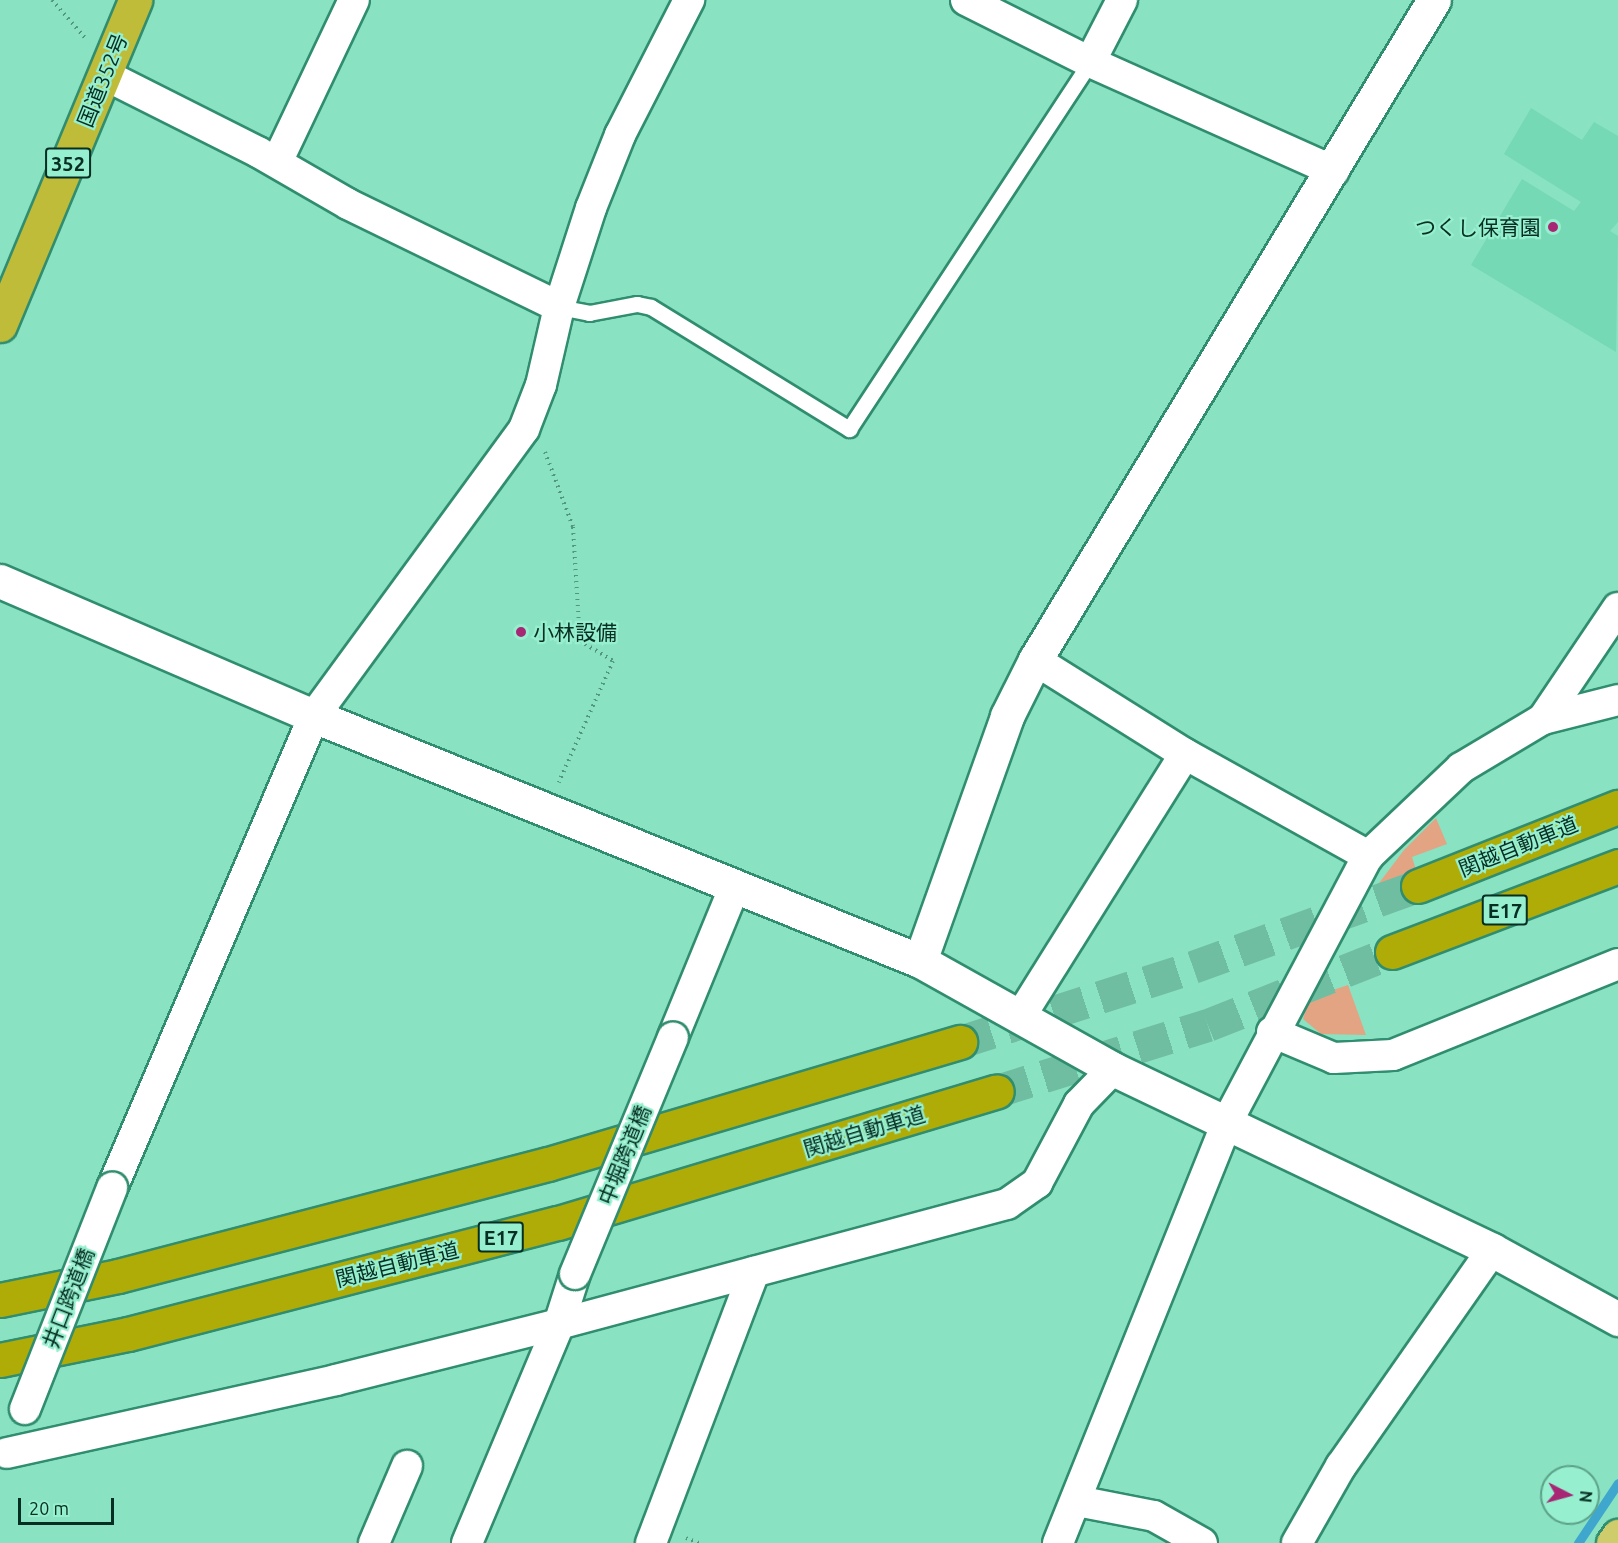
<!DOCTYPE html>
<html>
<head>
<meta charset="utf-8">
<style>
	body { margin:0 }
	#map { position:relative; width:1618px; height:1543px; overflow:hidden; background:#89e2c1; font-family:Ubuntu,"Noto Sans JP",sans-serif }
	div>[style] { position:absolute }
	.built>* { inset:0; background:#75d9b5 }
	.green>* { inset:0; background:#e3a484 }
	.stream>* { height:9px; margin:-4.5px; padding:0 4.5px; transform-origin:4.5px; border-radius:4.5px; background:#3fa6ce }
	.motorway-tunnel>* { height:33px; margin-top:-16.5px; transform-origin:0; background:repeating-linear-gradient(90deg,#6fbea1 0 33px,transparent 0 49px) }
	.path>* { height:4px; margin-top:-2px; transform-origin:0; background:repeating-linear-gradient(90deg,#52967e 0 1.5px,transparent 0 6px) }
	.roads { filter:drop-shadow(2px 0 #308d6f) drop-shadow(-2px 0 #308d6f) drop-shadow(0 2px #308d6f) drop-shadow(0 -2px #308d6f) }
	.service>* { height:15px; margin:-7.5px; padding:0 7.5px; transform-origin:7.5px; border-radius:7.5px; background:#fff }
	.minor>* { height:30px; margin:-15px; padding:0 15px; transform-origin:15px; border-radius:15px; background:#fff }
	.tertiary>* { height:33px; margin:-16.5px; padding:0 16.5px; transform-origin:16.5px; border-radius:16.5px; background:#fff }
	.primary>* { height:33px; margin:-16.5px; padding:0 16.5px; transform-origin:16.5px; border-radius:16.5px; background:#cfcd6b }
	.trunk>* { height:33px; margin:-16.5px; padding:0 16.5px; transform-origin:16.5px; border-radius:16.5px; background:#bfbc3a }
	.motorway>* { height:33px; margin:-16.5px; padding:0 16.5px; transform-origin:16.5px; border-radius:16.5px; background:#afac08 }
	.bridges { filter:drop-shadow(2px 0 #308d6f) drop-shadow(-2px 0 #308d6f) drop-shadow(0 2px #308d6f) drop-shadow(0 -2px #308d6f) }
	.minor-bridge>* { height:30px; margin:-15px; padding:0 15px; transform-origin:15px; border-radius:15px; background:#fff }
	.dots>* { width:16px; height:16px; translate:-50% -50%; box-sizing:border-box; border:3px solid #96efce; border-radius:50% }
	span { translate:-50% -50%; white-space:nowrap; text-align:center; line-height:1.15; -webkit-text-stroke:4.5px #96efce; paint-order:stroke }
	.shield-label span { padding:2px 4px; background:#96efce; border:2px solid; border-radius:4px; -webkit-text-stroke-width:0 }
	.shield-label { font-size:20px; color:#062e22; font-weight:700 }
	.street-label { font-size:21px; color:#062e22 }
	.poi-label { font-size:21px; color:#062e22 }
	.right { translate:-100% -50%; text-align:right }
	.left { translate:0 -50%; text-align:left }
	.north { position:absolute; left:1540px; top:1465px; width:60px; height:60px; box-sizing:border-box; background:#96efce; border:2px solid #5ca289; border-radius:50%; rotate:96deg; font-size:16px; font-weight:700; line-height:24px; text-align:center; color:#062e22 }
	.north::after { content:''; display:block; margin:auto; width:21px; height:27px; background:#a82775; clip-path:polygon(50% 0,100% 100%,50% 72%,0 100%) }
	.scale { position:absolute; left:18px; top:1498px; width:96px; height:27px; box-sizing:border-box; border:3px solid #062e22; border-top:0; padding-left:8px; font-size:18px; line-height:21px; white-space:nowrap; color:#062e22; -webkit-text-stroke:4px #96efce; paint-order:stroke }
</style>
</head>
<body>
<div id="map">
	<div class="built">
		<i style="clip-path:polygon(1531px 108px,1582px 140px,1594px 122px,1618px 136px,1618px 222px,1610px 231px,1618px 236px,1616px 352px,1471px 265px,1522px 179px,1574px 211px,1581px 202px,1504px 154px)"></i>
	</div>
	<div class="green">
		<i style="clip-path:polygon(1436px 818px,1447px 844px,1412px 857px,1417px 873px,1376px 887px,1404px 850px)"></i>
		<i style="clip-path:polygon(1348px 985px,1366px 1035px,1321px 1034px,1303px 1019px,1309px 998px)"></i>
	</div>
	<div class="stream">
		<i style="left:1578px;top:1543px;width:72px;rotate:-56.3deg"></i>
	</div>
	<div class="motorway-tunnel">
		<i style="left:960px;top:1042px;width:245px;rotate:-17.8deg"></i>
		<i style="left:1193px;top:967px;width:239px;rotate:-19.8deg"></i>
		<i style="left:997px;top:1091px;width:221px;rotate:-17.4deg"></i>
		<i style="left:1208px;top:1025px;width:198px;rotate:-21.6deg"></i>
	</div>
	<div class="path">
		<i style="left:52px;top:0;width:52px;rotate:48.9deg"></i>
		<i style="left:545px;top:452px;width:80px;rotate:69.5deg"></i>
		<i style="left:573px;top:527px;width:114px;rotate:86.5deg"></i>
		<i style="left:580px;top:641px;width:39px;rotate:31deg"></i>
		<i style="left:613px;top:661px;width:133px;rotate:114.1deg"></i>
		<i style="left:686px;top:1538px;width:14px;rotate:21deg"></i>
	</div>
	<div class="roads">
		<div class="service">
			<i style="left:559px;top:307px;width:31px;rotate:11deg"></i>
			<i style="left:589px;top:313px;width:49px;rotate:-10.6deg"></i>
			<i style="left:637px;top:304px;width:14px;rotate:12deg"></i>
			<i style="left:651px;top:307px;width:233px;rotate:31.6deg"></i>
			<i style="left:849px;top:429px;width:439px;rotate:-56.7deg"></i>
		</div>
		<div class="minor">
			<i style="left:966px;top:0;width:139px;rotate:26.6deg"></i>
			<i style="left:1090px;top:62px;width:267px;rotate:24.1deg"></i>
			<i style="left:1090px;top:62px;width:70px;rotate:-62.7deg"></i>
			<i style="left:105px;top:75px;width:171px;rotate:26.7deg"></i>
			<i style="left:258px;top:152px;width:104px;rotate:30deg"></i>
			<i style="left:348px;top:204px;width:235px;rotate:26deg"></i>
			<i style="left:277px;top:162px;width:179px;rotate:-64.6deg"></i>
			<i style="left:1035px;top:660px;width:177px;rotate:32.1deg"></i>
			<i style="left:1185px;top:754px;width:210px;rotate:29.1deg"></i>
			<i style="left:1543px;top:719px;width:77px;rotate:-14.2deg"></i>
			<i style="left:1020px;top:1017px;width:310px;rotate:-57.9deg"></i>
			<i style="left:1272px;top:1032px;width:67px;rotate:22.8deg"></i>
			<i style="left:1334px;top:1058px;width:59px;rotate:-2.9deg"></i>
			<i style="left:1393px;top:1055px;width:243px;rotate:-22deg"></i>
			<i style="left:673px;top:1037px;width:161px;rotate:-67.7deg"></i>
			<i style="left:112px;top:1188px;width:513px;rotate:-66.83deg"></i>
			<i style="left:314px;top:716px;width:356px;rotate:-53.8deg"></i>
			<i style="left:524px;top:429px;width:47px;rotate:-68.9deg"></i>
			<i style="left:541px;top:385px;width:80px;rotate:-77deg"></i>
			<i style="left:559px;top:307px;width:104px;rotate:-72.1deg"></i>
			<i style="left:591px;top:208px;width:79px;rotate:-68.3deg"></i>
			<i style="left:620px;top:135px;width:152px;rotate:-62.9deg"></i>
			<i style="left:7px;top:1453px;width:337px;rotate:-12.5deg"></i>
			<i style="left:336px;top:1380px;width:230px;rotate:-14.1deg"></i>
			<i style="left:559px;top:1324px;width:464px;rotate:-15deg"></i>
			<i style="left:1007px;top:1204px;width:37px;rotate:-35deg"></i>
			<i style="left:1037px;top:1183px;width:89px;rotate:-62deg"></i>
			<i style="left:1079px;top:1104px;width:49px;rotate:-45.8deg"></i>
			<i style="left:1077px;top:1501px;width:78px;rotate:11deg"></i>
			<i style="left:1154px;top:1516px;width:55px;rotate:29.4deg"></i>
			<i style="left:374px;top:1543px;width:84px;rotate:-66.8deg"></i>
			<i style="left:467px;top:1543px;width:238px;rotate:-67.2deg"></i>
			<i style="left:559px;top:1324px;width:52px;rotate:-72.3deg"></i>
			<i style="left:651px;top:1543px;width:290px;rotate:-69.2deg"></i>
			<i style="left:1058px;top:1543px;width:454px;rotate:-68.1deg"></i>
			<i style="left:1227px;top:1122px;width:301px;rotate:-62.1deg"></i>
			<i style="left:1368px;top:856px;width:128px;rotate:-43.4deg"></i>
			<i style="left:1461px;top:768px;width:96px;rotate:-30.9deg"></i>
			<i style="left:1543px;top:719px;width:134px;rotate:-56deg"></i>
			<i style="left:1297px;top:1543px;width:89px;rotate:-60.3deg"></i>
			<i style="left:1341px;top:1466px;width:264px;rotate:-55deg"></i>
		</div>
		<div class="tertiary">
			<i style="left:0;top:581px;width:342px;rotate:23.3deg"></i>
			<i style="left:314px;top:716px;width:654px;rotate:22.01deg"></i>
			<i style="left:920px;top:961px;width:221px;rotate:29.2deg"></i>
			<i style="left:1113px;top:1069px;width:420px;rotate:25.5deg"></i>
			<i style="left:1492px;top:1250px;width:144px;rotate:28.7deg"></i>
			<i style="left:920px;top:961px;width:260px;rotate:-70.4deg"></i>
			<i style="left:1007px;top:716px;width:63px;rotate:-63.4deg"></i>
			<i style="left:1035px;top:660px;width:771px;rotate:-58.85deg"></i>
		</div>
		<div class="primary">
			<i style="left:1613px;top:1543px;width:9px;rotate:-54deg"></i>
		</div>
		<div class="trunk">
			<i style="left:0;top:325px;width:352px;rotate:-67.4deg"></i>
		</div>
		<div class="motorway">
			<i style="left:1418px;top:886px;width:215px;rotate:-21.6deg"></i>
			<i style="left:1392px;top:952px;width:242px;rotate:-20.8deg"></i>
			<i style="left:0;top:1300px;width:120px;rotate:-11.5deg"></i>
			<i style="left:118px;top:1276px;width:444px;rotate:-14.6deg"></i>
			<i style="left:548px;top:1164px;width:430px;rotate:-16.5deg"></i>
			<i style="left:0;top:1360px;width:131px;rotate:-11.5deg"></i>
			<i style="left:128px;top:1334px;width:444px;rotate:-14.5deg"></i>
			<i style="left:558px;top:1223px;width:458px;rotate:-16.7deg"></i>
		</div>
	</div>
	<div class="bridges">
		<div class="minor-bridge">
			<i style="left:575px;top:1274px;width:256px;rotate:-67.5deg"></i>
			<i style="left:25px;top:1409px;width:238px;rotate:-68.5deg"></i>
		</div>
	</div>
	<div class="dots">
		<i style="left:1553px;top:227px;background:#a82775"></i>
		<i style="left:521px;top:632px;background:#a82775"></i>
	</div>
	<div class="shield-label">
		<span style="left:68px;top:163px">352</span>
		<span style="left:1505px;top:910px">E17</span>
		<span style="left:501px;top:1237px">E17</span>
	</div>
	<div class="street-label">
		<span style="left:102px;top:80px;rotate:-68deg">国道352号</span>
		<span style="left:1518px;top:846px;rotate:-22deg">関越自動車道</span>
		<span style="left:864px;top:1131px;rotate:-17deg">関越自動車道</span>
		<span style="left:624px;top:1155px;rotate:-68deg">中堀跨道橋</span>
		<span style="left:397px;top:1264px;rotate:-14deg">関越自動車道</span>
		<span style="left:68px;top:1298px;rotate:-69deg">井口跨道橋</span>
	</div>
	<div class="poi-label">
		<span class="right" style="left:1541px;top:227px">つくし保育園</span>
		<span class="left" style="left:533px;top:632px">小林設備</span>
	</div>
	<div class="north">N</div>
	<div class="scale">20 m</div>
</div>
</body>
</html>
